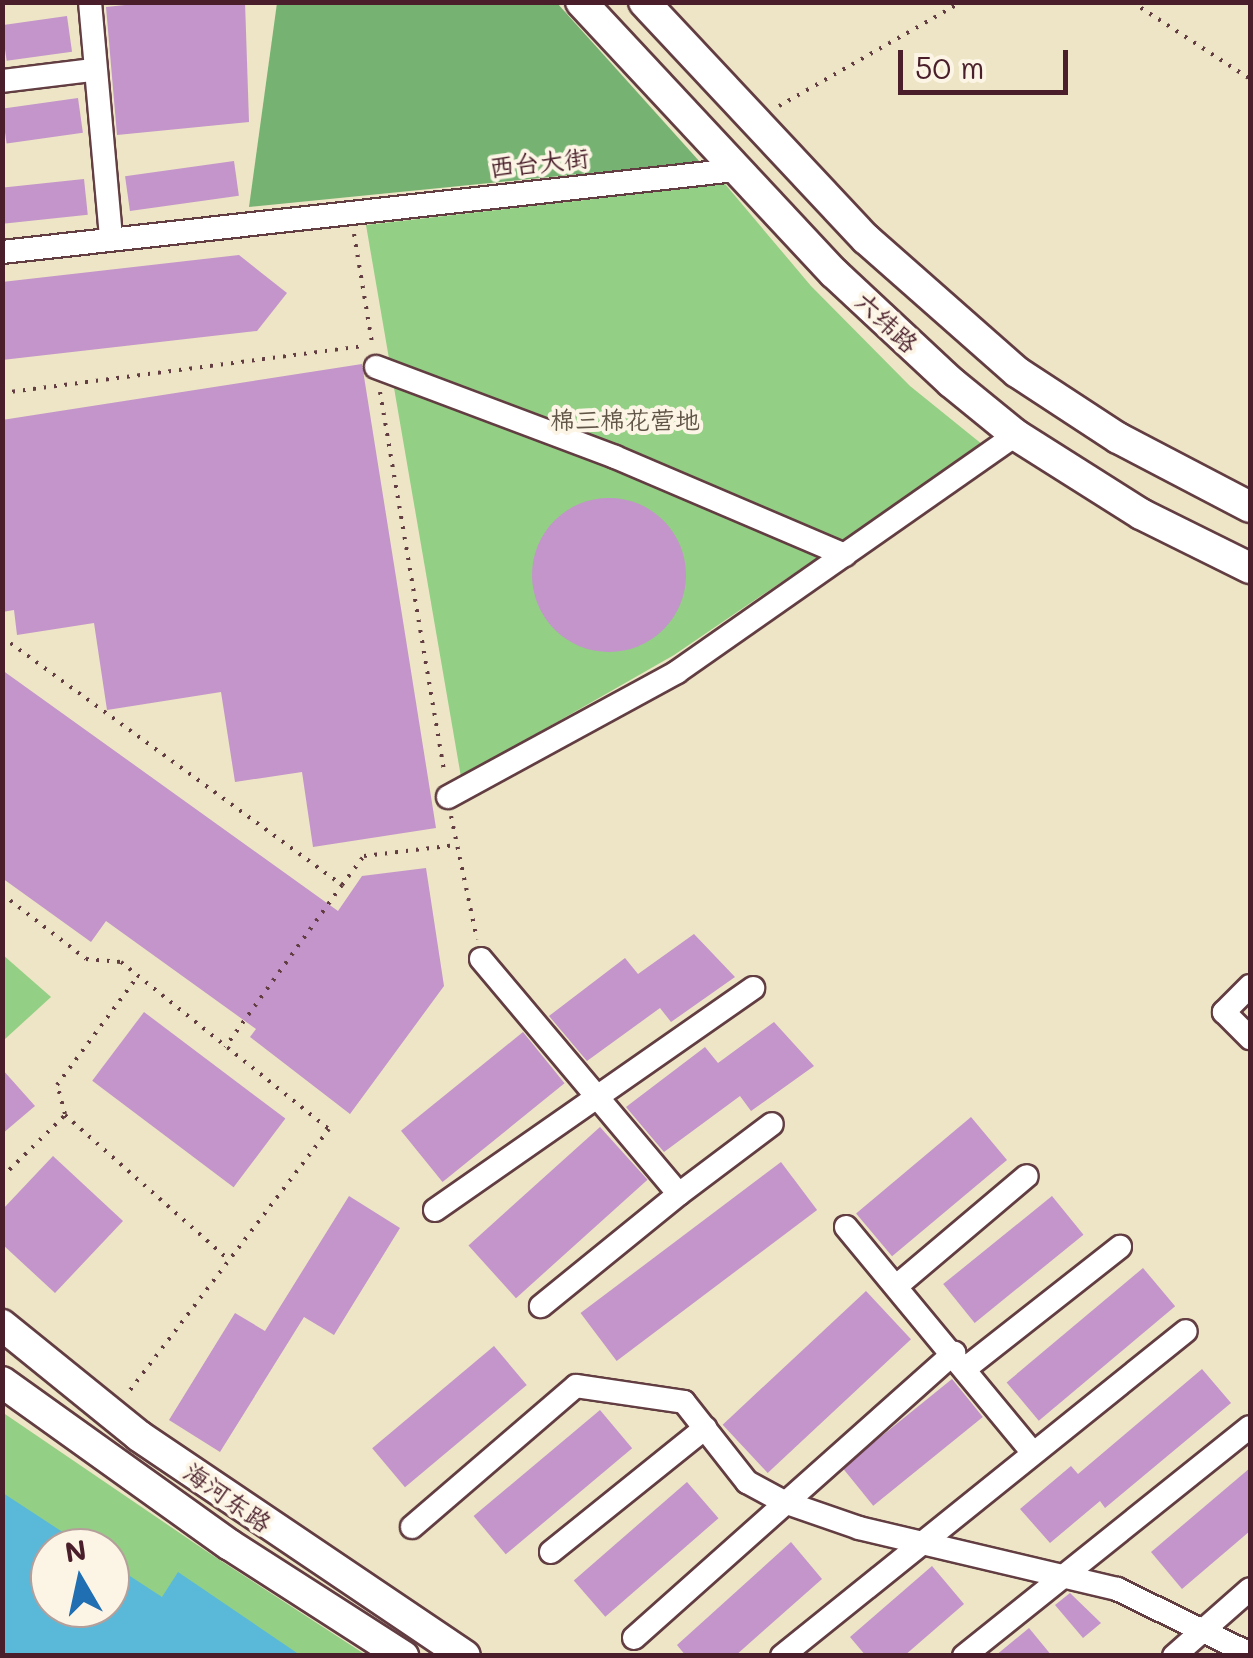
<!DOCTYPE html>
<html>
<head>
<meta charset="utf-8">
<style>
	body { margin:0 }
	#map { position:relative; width:1253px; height:1658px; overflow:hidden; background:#ede5c5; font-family:Mali,"LXGW WenKai TC",sans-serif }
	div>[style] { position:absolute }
	.green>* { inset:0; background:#93cf84 }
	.forest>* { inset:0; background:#76b272 }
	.water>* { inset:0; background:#5ab9d8 }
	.building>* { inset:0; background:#c395ca; transform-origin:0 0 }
	.round { border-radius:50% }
	.path>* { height:4px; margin-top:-2px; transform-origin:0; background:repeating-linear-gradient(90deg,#623d42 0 2.5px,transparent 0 10.5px) }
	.roads { filter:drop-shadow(2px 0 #623d42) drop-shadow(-2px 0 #623d42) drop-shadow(0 2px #623d42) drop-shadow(0 -2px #623d42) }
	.minor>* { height:22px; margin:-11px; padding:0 11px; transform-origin:11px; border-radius:11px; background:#fff }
	.major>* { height:30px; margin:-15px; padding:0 15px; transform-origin:15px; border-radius:15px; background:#fff }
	span { translate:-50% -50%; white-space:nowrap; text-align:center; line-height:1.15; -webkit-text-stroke:8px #fcf5e5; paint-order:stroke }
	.street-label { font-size:25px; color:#4a1f2b }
	.park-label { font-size:25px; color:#605446 }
	.frame { position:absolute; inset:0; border:5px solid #4a1f2b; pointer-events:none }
	.north { position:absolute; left:30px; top:1528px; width:100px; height:100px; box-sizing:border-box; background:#fcf5e5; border:2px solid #b59f9b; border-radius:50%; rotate:351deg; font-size:28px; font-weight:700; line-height:40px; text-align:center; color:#4a1f2b }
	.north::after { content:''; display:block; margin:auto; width:35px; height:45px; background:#1f6fb2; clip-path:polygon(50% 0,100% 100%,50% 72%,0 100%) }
	.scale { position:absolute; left:898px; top:50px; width:170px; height:45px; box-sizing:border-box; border:5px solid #4a1f2b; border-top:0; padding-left:12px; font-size:30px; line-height:35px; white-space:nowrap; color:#4a1f2b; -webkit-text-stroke:8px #fcf5e5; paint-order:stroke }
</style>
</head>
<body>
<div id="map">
	<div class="green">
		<i style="clip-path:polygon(725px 184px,811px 286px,910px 386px,983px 445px,674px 655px,461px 777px,366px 225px)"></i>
		<i style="clip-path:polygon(3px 955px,51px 997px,5px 1039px,2px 1036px)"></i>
		<i style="clip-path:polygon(evenodd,2px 1412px,212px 1555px,366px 1655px,3px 1655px,2px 1412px,50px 1548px,110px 1548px,110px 1608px,50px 1608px,50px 1548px)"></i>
	</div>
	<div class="forest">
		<i style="clip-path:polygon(277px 3px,557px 3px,700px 162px,249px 207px)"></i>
	</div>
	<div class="water">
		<i style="clip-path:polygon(3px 1493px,87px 1548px,50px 1548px,50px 1608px,110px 1608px,110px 1563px,162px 1597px,178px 1572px,300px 1655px,3px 1655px)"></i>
	</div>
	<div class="building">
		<i style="clip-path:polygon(153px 2px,245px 2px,249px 122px,117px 135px,106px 7px)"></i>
		<i style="left:67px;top:16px;width:36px;height:66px;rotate:82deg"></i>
		<i style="left:78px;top:98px;width:35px;height:77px;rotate:82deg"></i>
		<i style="left:234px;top:161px;width:35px;height:110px;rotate:82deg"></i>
		<i style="left:84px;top:179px;width:36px;height:83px;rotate:84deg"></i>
		<i style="clip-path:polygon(239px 255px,287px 293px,257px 331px,2px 360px,2px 282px)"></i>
		<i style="clip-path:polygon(362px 364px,436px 828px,313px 847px,302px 772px,235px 782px,221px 692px,107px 710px,94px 623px,17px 635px,14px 610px,2px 612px,2px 420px)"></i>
		<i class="round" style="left:532px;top:498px;width:154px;height:154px"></i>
		<i style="clip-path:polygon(2px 670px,338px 911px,362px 876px,426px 868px,444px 986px,350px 1114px,250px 1037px,256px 1029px,106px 921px,91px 942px,2px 878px)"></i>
		<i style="clip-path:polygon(694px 934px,735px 977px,671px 1022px,660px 1008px,587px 1061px,549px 1016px,625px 958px,638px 974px)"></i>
		<i style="left:144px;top:1012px;width:177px;height:86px;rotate:37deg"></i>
		<i style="clip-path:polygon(774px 1022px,814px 1066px,751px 1111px,740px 1096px,664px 1152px,626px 1107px,705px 1047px,718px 1063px)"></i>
		<i style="left:523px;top:1032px;width:66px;height:157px;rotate:51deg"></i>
		<i style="clip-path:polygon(2px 1069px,35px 1106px,2px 1134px)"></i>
		<i style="left:971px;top:1117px;width:56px;height:150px;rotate:50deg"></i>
		<i style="left:600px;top:1127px;width:71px;height:177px;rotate:48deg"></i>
		<i style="clip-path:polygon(53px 1156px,123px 1221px,55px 1293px,2px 1244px,2px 1210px)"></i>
		<i style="left:781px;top:1162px;width:60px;height:251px;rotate:53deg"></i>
		<i style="clip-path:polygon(349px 1196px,400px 1228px,334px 1335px,304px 1317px,220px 1452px,169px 1420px,235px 1313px,265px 1331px)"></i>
		<i style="left:1052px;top:1196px;width:50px;height:140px;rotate:51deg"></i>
		<i style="left:1143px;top:1268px;width:50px;height:178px;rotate:50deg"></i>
		<i style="left:866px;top:1291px;width:66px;height:196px;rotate:47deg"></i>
		<i style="left:494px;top:1346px;width:51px;height:159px;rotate:50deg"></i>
		<i style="clip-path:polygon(1202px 1369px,1231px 1403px,1105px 1508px,1100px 1501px,1050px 1543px,1020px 1509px,1071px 1466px,1078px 1474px)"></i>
		<i style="left:952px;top:1379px;width:49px;height:141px;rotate:51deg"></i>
		<i style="left:600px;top:1410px;width:50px;height:165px;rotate:50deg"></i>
		<i style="clip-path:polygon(1250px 1468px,1250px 1531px,1182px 1589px,1151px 1552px)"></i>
		<i style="left:687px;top:1482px;width:48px;height:150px;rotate:49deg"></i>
		<i style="clip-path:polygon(791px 1542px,822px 1579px,735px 1656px,686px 1656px,677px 1645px)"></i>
		<i style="clip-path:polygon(932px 1566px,964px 1604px,904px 1656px,866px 1656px,850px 1637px)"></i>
		<i style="clip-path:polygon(1070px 1593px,1101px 1623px,1083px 1638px,1055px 1605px)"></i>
		<i style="clip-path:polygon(1029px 1628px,1052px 1656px,995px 1656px)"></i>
	</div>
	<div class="path">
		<i style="left:1132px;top:2px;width:141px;rotate:33.1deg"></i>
		<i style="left:779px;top:106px;width:210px;rotate:-29.7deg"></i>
		<i style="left:354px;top:234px;width:110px;rotate:80.6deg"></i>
		<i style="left:380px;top:392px;width:385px;rotate:80.4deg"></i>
		<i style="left:2px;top:393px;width:366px;rotate:-7.4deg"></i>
		<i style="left:2px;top:637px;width:421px;rotate:36.1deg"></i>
		<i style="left:342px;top:885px;width:200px;rotate:125.8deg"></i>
		<i style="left:451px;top:816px;width:126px;rotate:78.1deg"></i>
		<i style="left:342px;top:885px;width:36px;rotate:-53deg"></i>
		<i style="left:364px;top:856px;width:93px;rotate:-6.8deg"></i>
		<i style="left:2px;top:894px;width:106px;rotate:37.7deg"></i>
		<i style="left:86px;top:959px;width:35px;rotate:5deg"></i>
		<i style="left:121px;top:962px;width:267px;rotate:38.8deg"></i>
		<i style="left:329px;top:1129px;width:332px;rotate:127.3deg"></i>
		<i style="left:65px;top:1114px;width:30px;rotate:-105deg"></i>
		<i style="left:57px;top:1085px;width:136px;rotate:-53.4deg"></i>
		<i style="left:2px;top:1177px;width:88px;rotate:-44.5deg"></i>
		<i style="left:65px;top:1115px;width:217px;rotate:41.5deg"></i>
	</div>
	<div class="roads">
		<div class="minor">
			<i style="left:90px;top:2px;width:238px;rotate:84.9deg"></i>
			<i style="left:2px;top:81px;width:91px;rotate:-7deg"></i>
			<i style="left:2px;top:252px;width:738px;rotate:-6.38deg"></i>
			<i style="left:376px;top:367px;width:255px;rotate:20.6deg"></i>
			<i style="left:615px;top:457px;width:250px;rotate:23.1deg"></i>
			<i style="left:448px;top:797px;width:261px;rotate:-28.6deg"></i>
			<i style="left:677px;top:672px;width:414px;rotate:-35deg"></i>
			<i style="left:481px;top:959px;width:307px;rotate:49.9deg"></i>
			<i style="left:679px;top:1194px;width:178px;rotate:140.9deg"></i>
			<i style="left:1250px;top:986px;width:37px;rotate:135deg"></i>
			<i style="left:1224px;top:1012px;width:37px;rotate:45deg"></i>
			<i style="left:679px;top:1194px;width:116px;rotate:-37deg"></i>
			<i style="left:435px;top:1210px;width:388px;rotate:-34.9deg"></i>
			<i style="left:846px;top:1227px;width:293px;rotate:50.4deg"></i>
			<i style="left:899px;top:1284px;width:167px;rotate:-40.2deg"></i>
			<i style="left:966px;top:1368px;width:196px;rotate:-38.2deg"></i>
			<i style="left:412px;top:1527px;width:216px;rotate:-40.7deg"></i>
			<i style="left:576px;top:1386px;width:109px;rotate:8.4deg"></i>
			<i style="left:684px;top:1402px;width:102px;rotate:51.8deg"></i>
			<i style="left:747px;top:1482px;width:42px;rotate:28.4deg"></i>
			<i style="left:784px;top:1502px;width:79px;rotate:19.1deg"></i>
			<i style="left:859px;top:1528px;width:265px;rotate:13.3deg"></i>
			<i style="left:1117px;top:1589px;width:148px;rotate:26deg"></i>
			<i style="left:551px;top:1552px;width:198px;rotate:-38.8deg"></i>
			<i style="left:634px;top:1638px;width:429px;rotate:-41.7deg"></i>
			<i style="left:782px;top:1656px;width:518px;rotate:-38.82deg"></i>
			<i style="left:964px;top:1656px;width:366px;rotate:-38.7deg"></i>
			<i style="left:1174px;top:1656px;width:101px;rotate:-41.4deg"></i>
		</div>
		<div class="major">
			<i style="left:581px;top:2px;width:371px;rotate:47deg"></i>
			<i style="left:834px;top:273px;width:160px;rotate:43deg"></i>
			<i style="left:951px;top:382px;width:84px;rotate:39.2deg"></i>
			<i style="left:1016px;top:435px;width:148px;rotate:32.3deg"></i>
			<i style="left:1141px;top:514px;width:122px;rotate:26.4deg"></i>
			<i style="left:644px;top:2px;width:325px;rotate:46.9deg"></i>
			<i style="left:866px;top:239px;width:201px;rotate:41.4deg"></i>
			<i style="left:1017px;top:372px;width:121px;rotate:33.2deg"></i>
			<i style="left:1118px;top:438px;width:149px;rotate:27.6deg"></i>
			<i style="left:2px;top:1325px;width:176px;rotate:39deg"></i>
			<i style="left:139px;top:1436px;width:393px;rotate:34deg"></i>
			<i style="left:2px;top:1382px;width:280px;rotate:35.6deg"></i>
			<i style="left:230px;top:1545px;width:206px;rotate:32.7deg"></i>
		</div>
	</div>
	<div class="street-label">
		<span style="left:539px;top:162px;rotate:-6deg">西台大街</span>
		<span style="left:887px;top:322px;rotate:43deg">六纬路</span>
		<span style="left:228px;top:1497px;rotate:35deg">海河东路</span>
	</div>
	<div class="park-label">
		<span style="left:625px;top:419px">棉三棉花营地</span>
	</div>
	<div class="frame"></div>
	<div class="north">N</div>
	<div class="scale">50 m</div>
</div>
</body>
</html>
